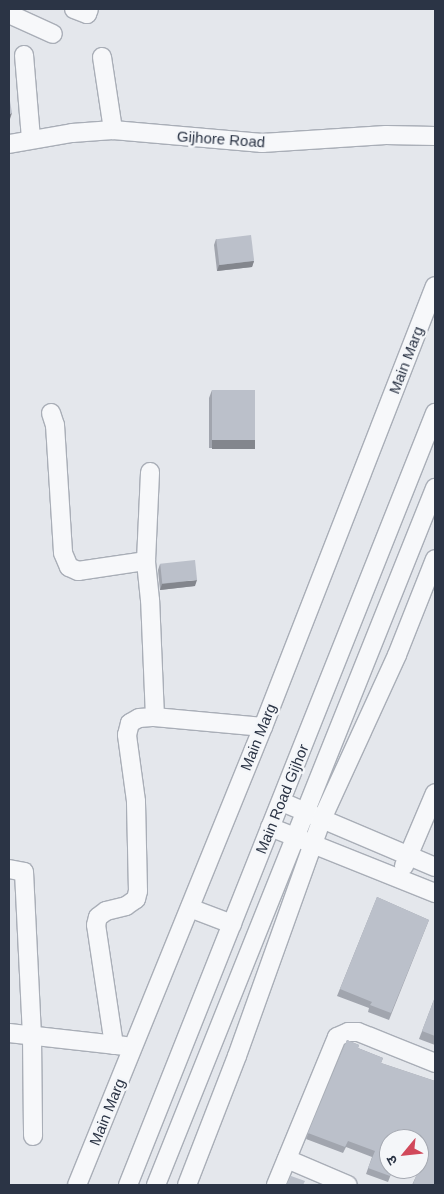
<!DOCTYPE html>
<html>
<head>
<meta charset="utf-8">
<style>
	body { margin:0 }
	#map { position:relative; width:444px; height:1194px; overflow:hidden; background:#e4e7ec; font-family:Arial,"Noto Sans Devanagari",sans-serif }
	div>[style] { position:absolute }
	.roads { filter:drop-shadow(1px 0 #a9aeb7) drop-shadow(-1px 0 #a9aeb7) drop-shadow(0 1px #a9aeb7) drop-shadow(0 -1px #a9aeb7) }
	.minor>* { height:18px; margin:-9px; padding:0 9px; transform-origin:9px; border-radius:9px; background:#f7f8fa }
	.wall>* { inset:0; background:#a1a5ae }
	.shaded-wall>* { inset:0; background:#83868d; transform-origin:0 0 }
	.building>* { inset:0; background:#bbc0ca; transform-origin:0 0 }
	span { translate:-50% -50%; white-space:nowrap; text-align:center; line-height:1.15; -webkit-text-stroke:5px #f4f6f9; paint-order:stroke }
	.street-label { font-size:15px; color:#2b3445 }
	.frame { position:absolute; inset:0; border:10px solid #2b3445; pointer-events:none }
	.north { position:absolute; left:379px; top:1129px; width:50px; height:50px; box-sizing:border-box; background:#f4f6f9; border:1px solid #a4a8b1; border-radius:50%; rotate:242deg; font-size:14px; font-weight:700; line-height:20px; text-align:center; color:#2b3445 }
	.north::after { content:''; display:block; margin:auto; width:18px; height:22px; background:#d1495b; clip-path:polygon(50% 0,100% 100%,50% 72%,0 100%) }
</style>
</head>
<body>
<div id="map">
	<div class="roads">
		<div class="minor">
			<i style="left:74px;top:9px;width:14px;rotate:21deg"></i>
			<i style="left:87px;top:14px;width:5px;rotate:-68deg"></i>
			<i style="left:9px;top:14px;width:48px;rotate:24.4deg"></i>
			<i style="left:24px;top:55px;width:84px;rotate:85.2deg"></i>
			<i style="left:102px;top:57px;width:74px;rotate:81.4deg"></i>
			<i style="left:9px;top:144px;width:64px;rotate:-9.9deg"></i>
			<i style="left:72px;top:133px;width:41px;rotate:-4.2deg"></i>
			<i style="left:113px;top:130px;width:150px;rotate:5deg"></i>
			<i style="left:262px;top:143px;width:124px;rotate:-3.7deg"></i>
			<i style="left:386px;top:135px;width:49px;rotate:1.2deg"></i>
			<i style="left:51px;top:413px;width:13px;rotate:72deg"></i>
			<i style="left:55px;top:425px;width:128px;rotate:86.4deg"></i>
			<i style="left:63px;top:553px;width:15px;rotate:67deg"></i>
			<i style="left:69px;top:567px;width:10px;rotate:24deg"></i>
			<i style="left:78px;top:571px;width:69px;rotate:-8.4deg"></i>
			<i style="left:155px;top:717px;width:108px;rotate:5.3deg"></i>
			<i style="left:282px;top:802px;width:166px;rotate:23deg"></i>
			<i style="left:270px;top:827px;width:178px;rotate:21.8deg"></i>
			<i style="left:404px;top:866px;width:79px;rotate:-67deg"></i>
			<i style="left:9px;top:869px;width:15px;rotate:11deg"></i>
			<i style="left:24px;top:872px;width:164px;rotate:87.2deg"></i>
			<i style="left:32px;top:1036px;width:100px;rotate:89.4deg"></i>
			<i style="left:190px;top:908px;width:45px;rotate:20.9deg"></i>
			<i style="left:9px;top:1033px;width:117px;rotate:6.4deg"></i>
			<i style="left:114px;top:1045px;width:121px;rotate:-98.5deg"></i>
			<i style="left:96px;top:925px;width:8px;rotate:-76deg"></i>
			<i style="left:98px;top:917px;width:10px;rotate:-37deg"></i>
			<i style="left:106px;top:911px;width:21px;rotate:-14deg"></i>
			<i style="left:126px;top:906px;width:12px;rotate:-35deg"></i>
			<i style="left:136px;top:899px;width:8px;rotate:-76deg"></i>
			<i style="left:138px;top:891px;width:90px;rotate:-91.3deg"></i>
			<i style="left:136px;top:801px;width:67px;rotate:-97.8deg"></i>
			<i style="left:127px;top:735px;width:12px;rotate:-76deg"></i>
			<i style="left:130px;top:723px;width:10px;rotate:-29deg"></i>
			<i style="left:139px;top:718px;width:16px;rotate:-4deg"></i>
			<i style="left:155px;top:717px;width:117px;rotate:-92.4deg"></i>
			<i style="left:150px;top:600px;width:39px;rotate:-96deg"></i>
			<i style="left:146px;top:561px;width:89px;rotate:-87.4deg"></i>
			<i style="left:287px;top:1159px;width:66px;rotate:23.1deg"></i>
			<i style="left:77px;top:1185px;width:494px;rotate:-67.9deg"></i>
			<i style="left:263px;top:727px;width:473px;rotate:-68.7deg"></i>
			<i style="left:128px;top:1185px;width:831px;rotate:-68.31deg"></i>
			<i style="left:156px;top:1185px;width:751px;rotate:-68.18deg"></i>
			<i style="left:187px;top:1185px;width:138px;rotate:-68.8deg"></i>
			<i style="left:237px;top:1056px;width:252px;rotate:-70.3deg"></i>
			<i style="left:322px;top:819px;width:180px;rotate:-65.4deg"></i>
			<i style="left:397px;top:655px;width:103px;rotate:-68.4deg"></i>
			<i style="left:276px;top:1185px;width:160px;rotate:-67.6deg"></i>
			<i style="left:337px;top:1037px;width:12px;rotate:-24deg"></i>
			<i style="left:348px;top:1032px;width:10px"></i>
			<i style="left:358px;top:1032px;width:83px;rotate:21.9deg"></i>
		</div>
	</div>
	<div class="wall">
		<i style="clip-path:polygon(216px 239px,254px 261px,252px 267px,217px 271px,214px 245px)"></i>
		<i style="clip-path:polygon(212px 390px,252px 448px,209px 448px,209px 398px)"></i>
		<i style="clip-path:polygon(160px 564px,195px 586px,160px 590px,158px 570px)"></i>
		<i style="clip-path:polygon(377px 897px,429px 920px,389px 1020px,368px 1012px,369px 1008px,337px 996px)"></i>
		<i style="clip-path:polygon(435px 997px,435px 1045px,419px 1039px)"></i>
		<i style="clip-path:polygon(347px 1040px,359px 1045px,358px 1048px,383px 1058px,381px 1063px,435px 1081px,435px 1185px,412px 1185px,418px 1172px,410px 1169px,419px 1169px,419px 1139px,389px 1139px,389px 1169px,393px 1169px,388px 1182px,366px 1174px,372px 1157px,346px 1147px,343px 1153px,306px 1139px)"></i>
	</div>
	<div class="shaded-wall">
		<i style="clip-path:polygon(12px 113px,10px 119px,9px 119px,9px 114px)"></i>
		<i style="clip-path:polygon(254px 261px,252px 267px,217px 271px,219px 265px)"></i>
		<i style="left:212px;top:440px;width:43px;height:9px"></i>
		<i style="clip-path:polygon(197px 580px,195px 586px,160px 590px,162px 584px)"></i>
	</div>
	<div class="building">
		<i style="clip-path:polygon(9px 95px,12px 113px,9px 114px)"></i>
		<i style="left:251px;top:235px;width:26px;height:35px;rotate:83deg"></i>
		<i style="left:212px;top:390px;width:43px;height:50px"></i>
		<i style="left:195px;top:560px;width:20px;height:35px;rotate:84deg"></i>
		<i style="clip-path:polygon(377px 897px,429px 920px,391px 1013px,370px 1005px,372px 1002px,340px 989px)"></i>
		<i style="clip-path:polygon(435px 997px,435px 1036px,422px 1031px)"></i>
		<i style="clip-path:polygon(347px 1040px,359px 1045px,358px 1048px,383px 1058px,381px 1063px,435px 1081px,435px 1185px,416px 1185px,413px 1184px,420px 1166px,419px 1166px,419px 1139px,389px 1139px,389px 1169px,393px 1169px,390px 1176px,368px 1168px,375px 1151px,348px 1141px,345px 1147px,308px 1133px)"></i>
		<i style="clip-path:polygon(291px 1176px,305px 1181px,303px 1185px,286px 1185px)"></i>
	</div>
	<div class="street-label">
		<span style="left:221px;top:139px;rotate:4deg">Gijhore Road</span>
		<span style="left:406px;top:360px;rotate:-69deg">Main Marg</span>
		<span style="left:258px;top:737px;rotate:-68deg">Main Marg</span>
		<span style="left:282px;top:799px;rotate:-68deg">Main Road Gijhor</span>
		<span style="left:107px;top:1112px;rotate:-68deg">Main Marg</span>
	</div>
	<div class="frame"></div>
	<div class="north">उ</div>
</div>
</body>
</html>
